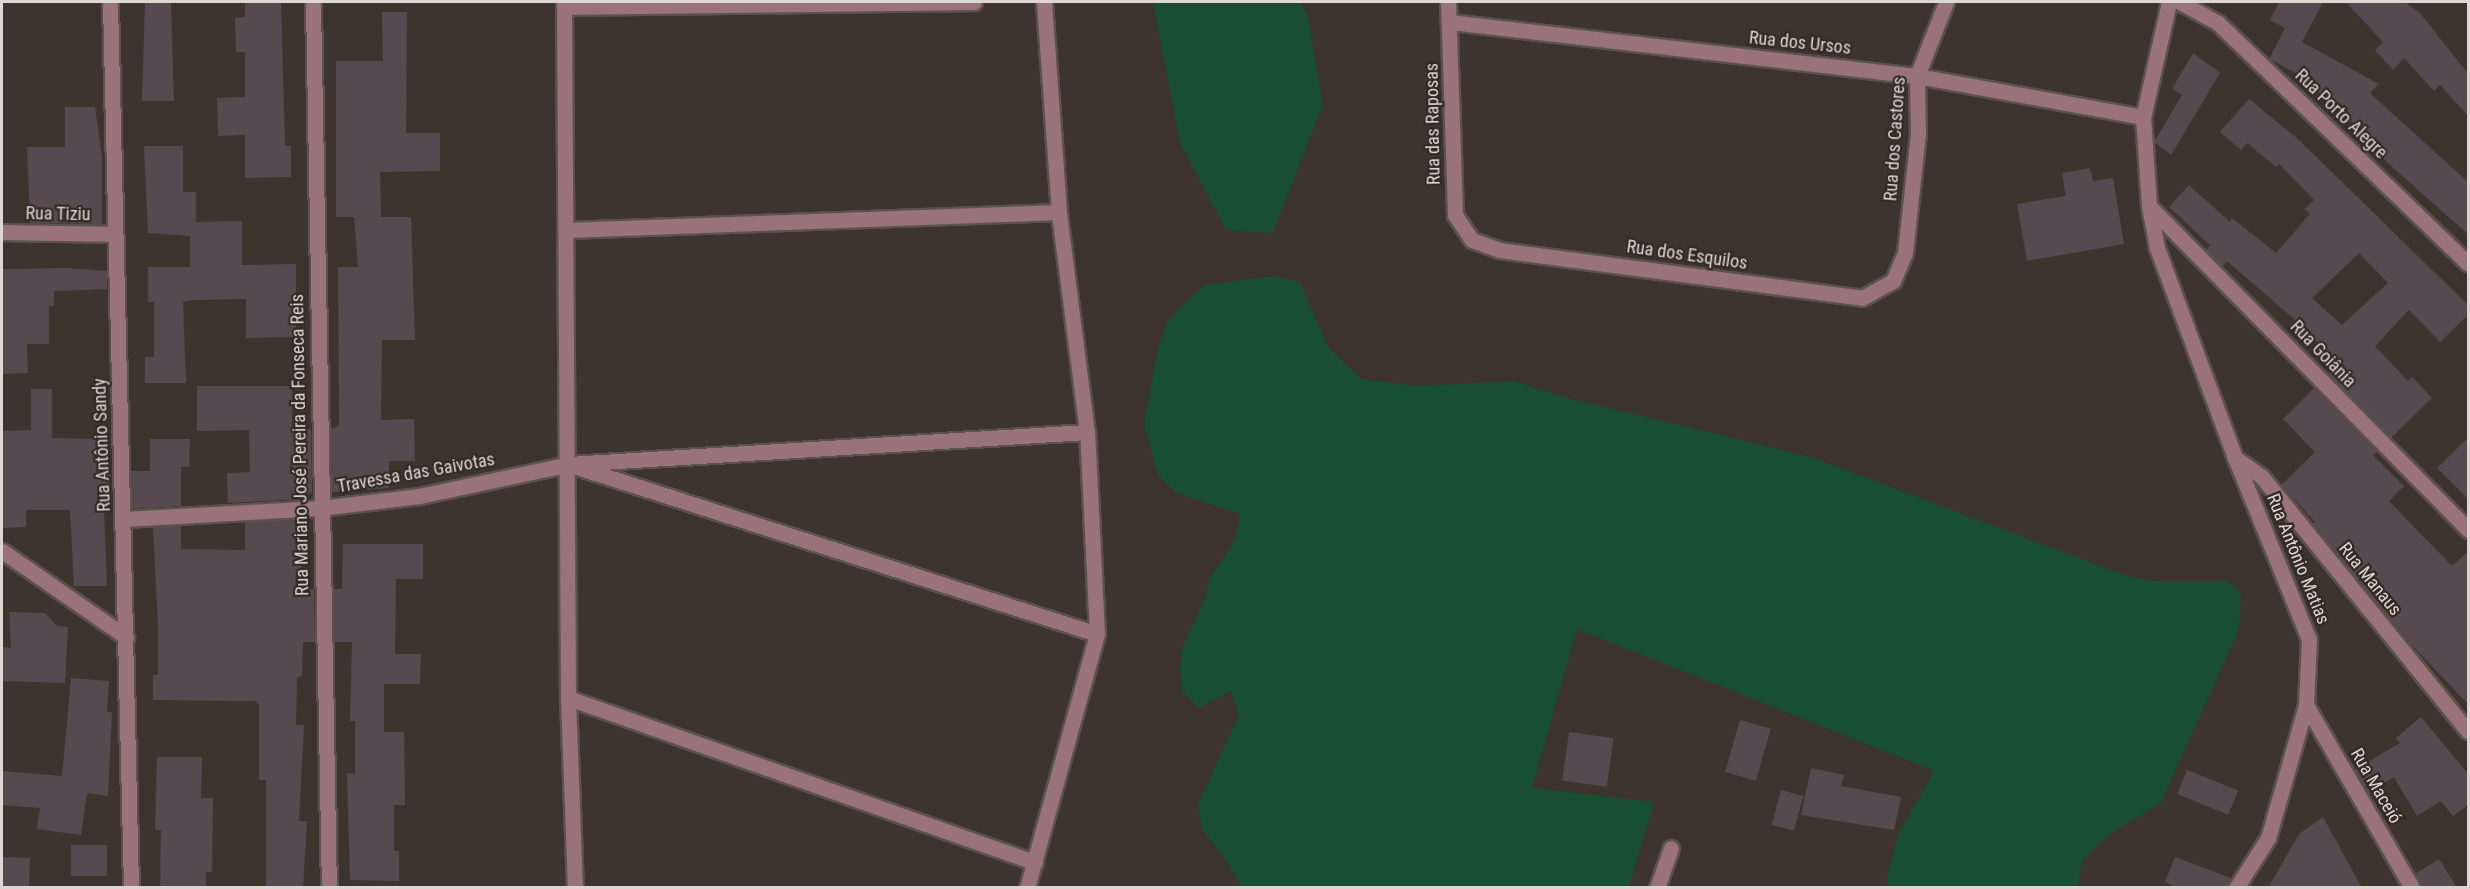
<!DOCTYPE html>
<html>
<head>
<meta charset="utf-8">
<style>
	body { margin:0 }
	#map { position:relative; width:2470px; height:889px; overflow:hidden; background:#3d352d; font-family:"Roboto Condensed",sans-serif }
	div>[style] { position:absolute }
	.green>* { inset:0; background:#174f30 }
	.building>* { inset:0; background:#564a50; transform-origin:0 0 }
	.roads { filter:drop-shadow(2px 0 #5a524b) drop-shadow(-2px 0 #5a524b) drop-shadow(0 2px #5a524b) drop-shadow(0 -2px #5a524b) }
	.minor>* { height:15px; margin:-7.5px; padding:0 7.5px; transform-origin:7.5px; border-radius:7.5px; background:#99727a }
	span { translate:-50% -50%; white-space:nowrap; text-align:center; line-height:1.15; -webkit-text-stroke:4.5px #332b23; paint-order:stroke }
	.street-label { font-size:18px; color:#ddd7d2 }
	.frame { position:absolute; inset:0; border:3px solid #ddd7d2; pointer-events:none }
</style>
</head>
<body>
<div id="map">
	<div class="green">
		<i style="clip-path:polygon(1153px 2px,1299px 2px,1307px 13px,1323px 104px,1273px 233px,1226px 230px,1180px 143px)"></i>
		<i style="clip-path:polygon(1274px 276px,1300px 282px,1328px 347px,1361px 379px,1416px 386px,1514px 381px,1567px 398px,1811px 457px,2127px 576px,2154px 581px,2227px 581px,2241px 593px,2239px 629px,2161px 803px,2108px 835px,2082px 861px,2078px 887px,1890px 887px,1886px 880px,1898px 835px,1934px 771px,1577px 629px,1532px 788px,1654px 802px,1629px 887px,1241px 887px,1229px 864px,1202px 829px,1198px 804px,1239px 715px,1231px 691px,1199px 708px,1182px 691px,1180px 669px,1183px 646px,1205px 599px,1209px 580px,1236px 538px,1239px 514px,1175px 492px,1158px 475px,1144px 425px,1158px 348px,1167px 323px,1184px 303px,1206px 285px)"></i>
	</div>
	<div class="building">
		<i style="clip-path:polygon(145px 2px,171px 2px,174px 101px,142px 101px)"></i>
		<i style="clip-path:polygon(245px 2px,281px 2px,285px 146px,291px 146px,291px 177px,245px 178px,245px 135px,218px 136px,217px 98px,245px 97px,245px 52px,236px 52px,235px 18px,245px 17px)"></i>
		<i style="clip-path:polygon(2279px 2px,2323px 2px,2302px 42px,2379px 84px,2370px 93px,2469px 183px,2469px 235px,2363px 141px,2367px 137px,2325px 96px,2293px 79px,2296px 73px,2269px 59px,2285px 28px,2270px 20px)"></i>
		<i style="clip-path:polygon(2346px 2px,2405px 2px,2420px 13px,2469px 75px,2469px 117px,2440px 85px,2434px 91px,2404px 58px,2393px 70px,2375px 50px,2383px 42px)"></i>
		<i style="clip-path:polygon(382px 12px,407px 12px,406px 133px,440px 133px,440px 171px,380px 172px,381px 217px,411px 217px,415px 340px,382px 340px,381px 420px,414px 419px,415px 461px,389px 461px,389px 488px,332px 492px,330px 429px,339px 426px,338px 267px,358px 267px,354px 217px,336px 217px,336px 61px,383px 61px)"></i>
		<i style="clip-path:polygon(2193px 53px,2220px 73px,2171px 155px,2154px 142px,2182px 95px,2172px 89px)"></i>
		<i style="clip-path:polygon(evenodd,2249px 99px,2299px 140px,2469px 306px,2469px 314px,2440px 342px,2409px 310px,2375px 346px,2408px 381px,2412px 377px,2432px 398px,2391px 438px,2328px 374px,2333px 370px,2314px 350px,2320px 345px,2301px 325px,2227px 261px,2223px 266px,2218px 262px,2206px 250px,2210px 245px,2169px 207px,2189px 185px,2230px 222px,2232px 218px,2276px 253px,2310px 214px,2305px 209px,2314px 200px,2279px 164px,2276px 167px,2247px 143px,2241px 150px,2220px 132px,2249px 99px,2359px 253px,2388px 283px,2342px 325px,2312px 298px,2359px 253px)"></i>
		<i style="clip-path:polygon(65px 107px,95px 107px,102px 158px,102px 224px,30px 223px,27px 147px,65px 147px)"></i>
		<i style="clip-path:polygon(144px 146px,183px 146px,183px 192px,196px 192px,196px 222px,242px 221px,242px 265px,296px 264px,296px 337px,246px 338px,246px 299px,191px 300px,183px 302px,186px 383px,145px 383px,145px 357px,154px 357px,154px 302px,148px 302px,148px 267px,190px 267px,190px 236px,148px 233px)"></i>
		<i style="clip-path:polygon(2090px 168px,2093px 181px,2113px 178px,2124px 244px,2027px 261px,2017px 204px,2066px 196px,2062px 173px)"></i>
		<i style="clip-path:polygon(67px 268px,107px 271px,107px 289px,54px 291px,54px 306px,49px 306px,49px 344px,27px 344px,28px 373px,3px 374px,2px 269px)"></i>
		<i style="clip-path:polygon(197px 386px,292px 386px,292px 429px,311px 429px,312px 493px,302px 494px,302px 499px,228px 503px,227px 473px,250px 472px,249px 430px,197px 431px)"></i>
		<i style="clip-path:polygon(2314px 388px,2377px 452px,2373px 455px,2404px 486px,2389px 501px,2452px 566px,2469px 551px,2469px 705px,2409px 642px,2313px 524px,2315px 522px,2281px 485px,2315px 452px,2283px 419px)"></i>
		<i style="clip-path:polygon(31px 389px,52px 389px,52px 438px,109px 439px,112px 510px,104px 510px,107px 586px,74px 586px,70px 510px,26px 510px,26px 527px,3px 528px,2px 431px,31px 430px)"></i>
		<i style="clip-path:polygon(2469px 437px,2469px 500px,2437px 468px)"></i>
		<i style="clip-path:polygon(150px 439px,190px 439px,189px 467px,181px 467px,181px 506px,132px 509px,131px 471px,150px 471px)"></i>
		<i style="clip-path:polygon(302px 519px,301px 589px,314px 589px,315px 642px,303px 642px,302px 676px,297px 677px,296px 725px,304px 725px,299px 821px,307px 821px,303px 888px,266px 888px,266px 780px,259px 780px,259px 705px,255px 701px,153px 700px,153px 675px,158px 675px,158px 627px,153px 527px,181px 526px,181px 549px,245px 550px,245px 522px)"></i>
		<i style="clip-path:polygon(343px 544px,423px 544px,423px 579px,396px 579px,395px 654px,421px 654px,420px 684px,384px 684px,384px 732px,404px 732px,405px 805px,394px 805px,394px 851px,399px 851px,399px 881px,350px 880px,347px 773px,355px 774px,355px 721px,350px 721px,352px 642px,334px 642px,333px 589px,342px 589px)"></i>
		<i style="clip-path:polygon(9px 612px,45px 613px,57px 626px,68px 627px,65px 683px,2px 681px,2px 647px,11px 648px)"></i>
		<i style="clip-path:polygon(71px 678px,109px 681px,107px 712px,112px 712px,108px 796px,87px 793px,81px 835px,37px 829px,40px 808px,2px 805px,2px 771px,62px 776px)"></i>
		<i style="clip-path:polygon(2421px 717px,2469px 775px,2469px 804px,2453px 816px,2441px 801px,2417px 816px,2394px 777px,2368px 793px,2355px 770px,2400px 743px,2396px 738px)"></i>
		<i style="left:1740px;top:720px;width:32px;height:54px;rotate:16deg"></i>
		<i style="left:1569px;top:732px;width:45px;height:49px;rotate:8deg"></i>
		<i style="clip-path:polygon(157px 757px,202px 757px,201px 798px,213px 798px,212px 872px,206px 872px,206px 888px,160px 888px,161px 830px,155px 830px)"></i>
		<i style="clip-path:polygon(1811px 768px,1844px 775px,1841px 786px,1901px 797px,1894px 830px,1801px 815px)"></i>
		<i style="left:2187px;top:770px;width:55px;height:26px;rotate:22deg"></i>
		<i style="left:1781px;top:790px;width:23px;height:36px;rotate:15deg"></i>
		<i style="clip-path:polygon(2323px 817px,2362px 888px,2268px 888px,2299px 834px)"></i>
		<i style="left:71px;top:845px;width:36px;height:31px"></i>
		<i style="left:2px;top:857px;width:28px;height:31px;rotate:2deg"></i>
		<i style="clip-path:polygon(2175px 857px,2231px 878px,2226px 888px,2178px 888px,2165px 882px)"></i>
		<i style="clip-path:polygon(2439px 859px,2457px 888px,2422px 888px,2415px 874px)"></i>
	</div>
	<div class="roads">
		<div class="minor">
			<i style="left:110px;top:2px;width:886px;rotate:88.64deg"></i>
			<i style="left:313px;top:2px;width:886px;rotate:88.97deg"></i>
			<i style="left:564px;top:2px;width:696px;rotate:89.67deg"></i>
			<i style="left:568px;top:698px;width:190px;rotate:87.9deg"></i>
			<i style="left:1448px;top:2px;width:213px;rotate:88.1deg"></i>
			<i style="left:1455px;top:215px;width:30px;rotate:56deg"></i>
			<i style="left:1472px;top:240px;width:29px;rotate:20deg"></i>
			<i style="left:1499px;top:250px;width:366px;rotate:7.5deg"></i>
			<i style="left:1862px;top:298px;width:35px;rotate:-29deg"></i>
			<i style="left:1893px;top:281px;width:30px;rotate:-67deg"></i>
			<i style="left:1905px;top:253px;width:120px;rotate:-83.8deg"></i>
			<i style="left:1918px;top:134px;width:58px;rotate:-91deg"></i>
			<i style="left:1917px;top:76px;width:79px;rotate:-68.6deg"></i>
			<i style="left:2169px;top:2px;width:118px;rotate:102.7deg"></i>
			<i style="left:2143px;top:117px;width:89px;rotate:86.1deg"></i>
			<i style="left:2149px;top:206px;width:43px;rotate:79.2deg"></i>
			<i style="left:2157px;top:248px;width:224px;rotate:69.6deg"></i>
			<i style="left:2235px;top:458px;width:196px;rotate:67.8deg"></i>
			<i style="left:2309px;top:639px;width:66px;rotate:92.6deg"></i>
			<i style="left:2306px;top:705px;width:138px;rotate:105.9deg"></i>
			<i style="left:2268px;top:838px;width:59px;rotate:122.6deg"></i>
			<i style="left:2180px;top:2px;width:43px;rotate:28.9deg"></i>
			<i style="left:2218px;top:23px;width:347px;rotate:43.9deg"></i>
			<i style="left:564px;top:7px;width:410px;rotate:-0.7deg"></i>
			<i style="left:1450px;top:22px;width:470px;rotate:6.6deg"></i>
			<i style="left:1917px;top:76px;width:230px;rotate:10.3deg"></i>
			<i style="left:2149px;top:206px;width:455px;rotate:45.4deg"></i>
			<i style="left:567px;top:230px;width:492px;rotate:-2.1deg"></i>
			<i style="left:2px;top:232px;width:112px;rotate:1deg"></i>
			<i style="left:2235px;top:458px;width:33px;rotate:35deg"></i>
			<i style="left:2262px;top:477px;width:327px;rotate:51deg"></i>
			<i style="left:577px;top:467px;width:546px;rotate:17.8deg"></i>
			<i style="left:124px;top:519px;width:196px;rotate:-3.2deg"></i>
			<i style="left:320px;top:508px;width:100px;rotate:-6.9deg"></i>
			<i style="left:419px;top:496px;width:153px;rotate:-12deg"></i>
			<i style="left:569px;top:464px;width:519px;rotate:-3.54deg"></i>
			<i style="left:2px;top:551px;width:151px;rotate:34.7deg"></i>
			<i style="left:568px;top:698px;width:495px;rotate:19.4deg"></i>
			<i style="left:2306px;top:705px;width:211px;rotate:59.9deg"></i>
			<i style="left:1027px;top:888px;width:263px;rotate:-74.6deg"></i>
			<i style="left:1097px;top:634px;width:202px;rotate:-92.8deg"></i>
			<i style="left:1087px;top:432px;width:222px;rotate:-97.3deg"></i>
			<i style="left:1059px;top:212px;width:211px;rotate:-94.1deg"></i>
			<i style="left:1657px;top:888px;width:42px;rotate:-70.7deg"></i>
		</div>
	</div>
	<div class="street-label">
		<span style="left:1800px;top:43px;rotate:6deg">Rua dos Ursos</span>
		<span style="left:2341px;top:114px;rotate:44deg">Rua Porto Alegre</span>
		<span style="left:1433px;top:124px;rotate:-91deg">Rua das Raposas</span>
		<span style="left:1895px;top:139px;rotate:-86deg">Rua dos Castores</span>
		<span style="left:58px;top:214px;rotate:1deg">Rua Tiziu</span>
		<span style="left:1687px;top:255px;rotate:8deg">Rua dos Esquilos</span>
		<span style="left:2323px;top:354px;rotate:46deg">Rua Goiânia</span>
		<span style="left:102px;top:445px;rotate:-92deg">Rua Antônio Sandy</span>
		<span style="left:300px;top:445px;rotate:-91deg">Rua Mariano José Pereira da Fonseca Reis</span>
		<span style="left:416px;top:473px;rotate:-10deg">Travessa das Gaivotas</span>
		<span style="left:2298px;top:559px;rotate:68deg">Rua Antônio Matias</span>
		<span style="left:2370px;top:579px;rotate:51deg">Rua Manaus</span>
		<span style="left:2376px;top:786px;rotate:60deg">Rua Maceió</span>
	</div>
	<div class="frame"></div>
</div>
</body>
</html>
